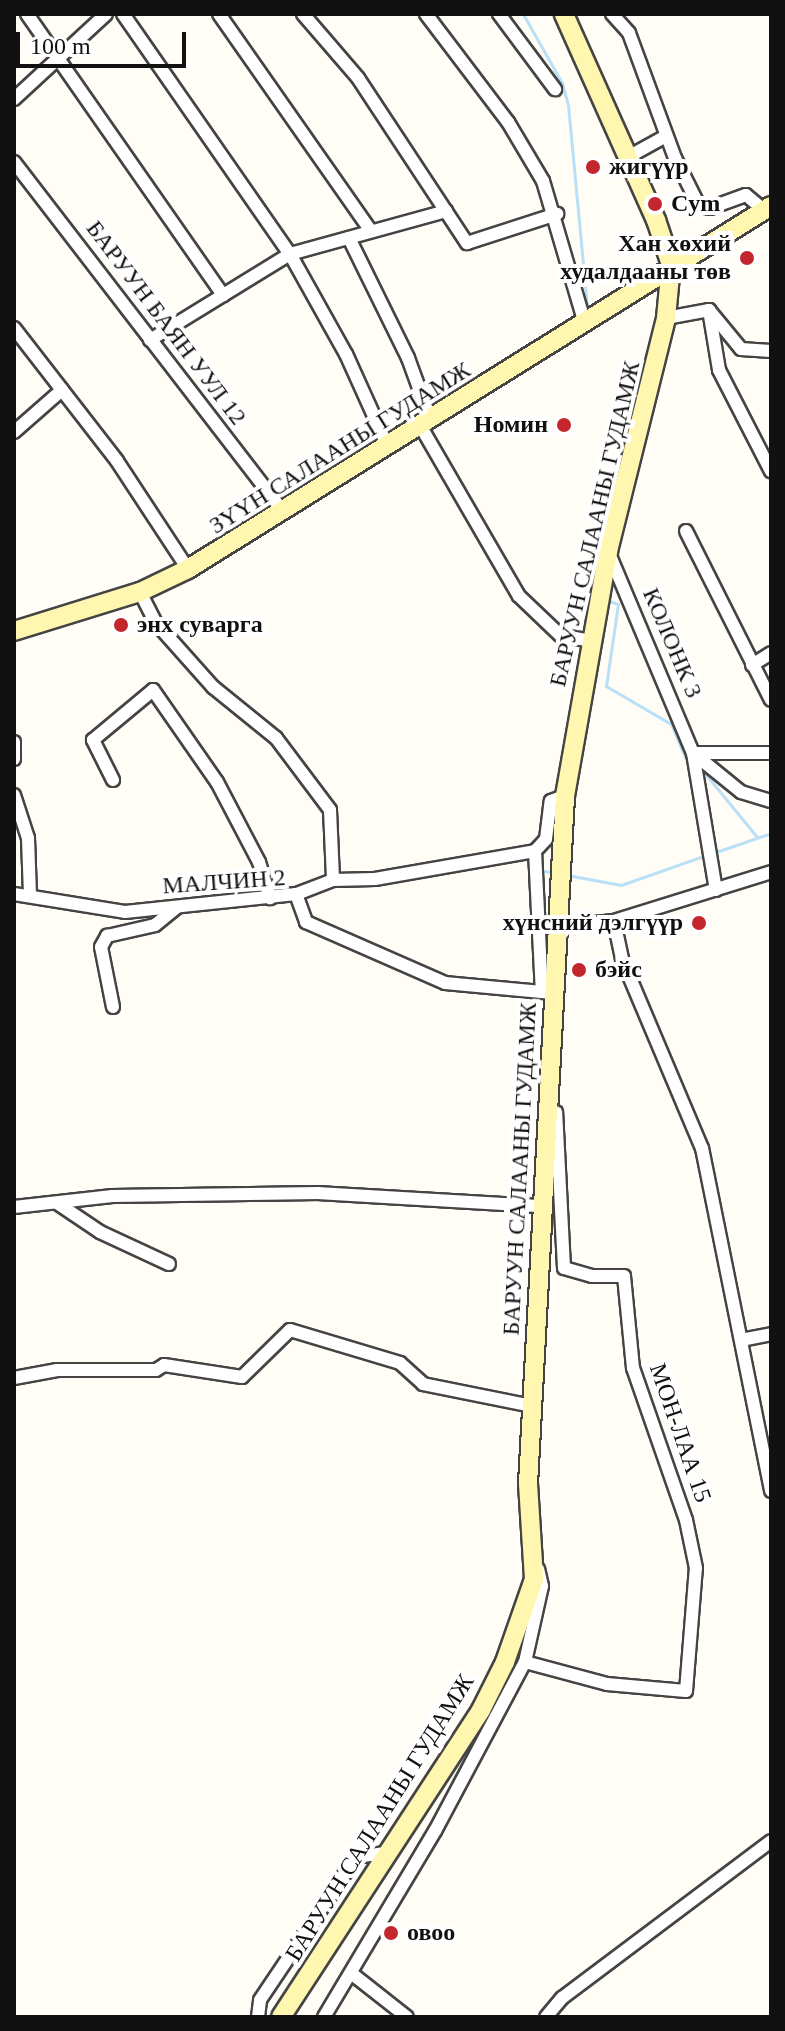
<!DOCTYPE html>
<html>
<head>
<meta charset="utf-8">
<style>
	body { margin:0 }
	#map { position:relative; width:785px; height:2031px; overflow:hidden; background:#fffdf5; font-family:"Times New Roman",serif }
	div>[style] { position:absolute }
	.stream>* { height:3px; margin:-1.5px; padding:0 1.5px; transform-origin:1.5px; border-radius:1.5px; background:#b9e0f7 }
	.roads { filter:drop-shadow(2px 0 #444) drop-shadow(-2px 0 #444) drop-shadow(0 2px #444) drop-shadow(0 -2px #444) }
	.street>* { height:12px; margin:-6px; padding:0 6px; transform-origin:6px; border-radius:6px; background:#fff }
	.secondary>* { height:18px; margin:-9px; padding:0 9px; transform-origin:9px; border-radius:9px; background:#fff6b0 }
	.dots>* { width:22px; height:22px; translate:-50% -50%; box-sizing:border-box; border:4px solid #fff; border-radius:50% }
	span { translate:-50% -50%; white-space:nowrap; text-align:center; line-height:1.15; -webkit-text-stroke:8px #fff; paint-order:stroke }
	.poi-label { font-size:24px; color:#111; font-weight:700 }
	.left { translate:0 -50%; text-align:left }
	.right { translate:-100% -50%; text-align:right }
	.street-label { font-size:24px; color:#111 }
	.frame { position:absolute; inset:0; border:16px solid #111; pointer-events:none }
	.scale { position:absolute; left:16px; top:32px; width:170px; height:36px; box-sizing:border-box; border:4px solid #111; border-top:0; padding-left:10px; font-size:24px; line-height:28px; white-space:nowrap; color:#111; -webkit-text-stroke:6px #fff; paint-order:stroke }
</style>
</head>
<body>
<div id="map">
	<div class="stream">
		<i style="left:523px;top:14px;width:79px;rotate:60.5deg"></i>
		<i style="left:562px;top:83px;width:23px;rotate:75deg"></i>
		<i style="left:568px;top:105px;width:201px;rotate:84.6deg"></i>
		<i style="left:583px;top:593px;width:7px;rotate:16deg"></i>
		<i style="left:609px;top:601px;width:9px;rotate:18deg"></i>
		<i style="left:618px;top:604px;width:83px;rotate:98.3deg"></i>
		<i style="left:606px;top:686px;width:75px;rotate:30.3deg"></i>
		<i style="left:671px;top:724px;width:38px;rotate:67deg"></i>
		<i style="left:703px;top:771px;width:85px;rotate:50.7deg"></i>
		<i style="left:713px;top:853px;width:61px;rotate:-19deg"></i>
		<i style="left:544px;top:871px;width:12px;rotate:9deg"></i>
		<i style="left:567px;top:875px;width:55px;rotate:10.5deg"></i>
		<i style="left:621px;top:885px;width:90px;rotate:-19.4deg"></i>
	</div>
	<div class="roads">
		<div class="street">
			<i style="left:27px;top:14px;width:343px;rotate:55.1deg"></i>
			<i style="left:123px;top:14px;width:292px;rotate:55.2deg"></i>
			<i style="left:290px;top:254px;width:115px;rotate:60.8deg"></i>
			<i style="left:346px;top:354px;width:102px;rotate:65.7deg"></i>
			<i style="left:219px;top:14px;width:265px;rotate:55deg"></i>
			<i style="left:303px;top:14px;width:84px;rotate:49.3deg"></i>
			<i style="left:358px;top:78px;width:198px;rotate:56.6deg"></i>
			<i style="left:467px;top:243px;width:95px;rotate:-17.9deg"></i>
			<i style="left:426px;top:14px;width:136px;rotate:52.8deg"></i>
			<i style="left:508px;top:122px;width:69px;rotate:59.3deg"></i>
			<i style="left:543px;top:181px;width:149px;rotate:73.6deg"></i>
			<i style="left:499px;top:14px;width:94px;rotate:53.3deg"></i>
			<i style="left:612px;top:14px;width:25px;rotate:48deg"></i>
			<i style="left:629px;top:33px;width:133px;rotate:69.8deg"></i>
			<i style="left:675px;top:158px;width:54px;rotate:63.4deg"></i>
			<i style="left:699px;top:206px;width:11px;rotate:10deg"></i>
			<i style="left:710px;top:208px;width:38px;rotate:-20deg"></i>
			<i style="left:746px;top:195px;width:23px;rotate:40deg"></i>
			<i style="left:14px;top:99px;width:125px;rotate:-42.7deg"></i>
			<i style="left:628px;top:157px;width:43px;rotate:-28.9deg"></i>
			<i style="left:14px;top:162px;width:441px;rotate:52.4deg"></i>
			<i style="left:349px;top:238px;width:134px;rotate:63.8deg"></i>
			<i style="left:408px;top:358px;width:67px;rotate:69.9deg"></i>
			<i style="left:709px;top:310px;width:61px;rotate:80.5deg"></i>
			<i style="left:719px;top:370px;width:114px;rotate:62.8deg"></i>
			<i style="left:666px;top:318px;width:44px;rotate:-10.5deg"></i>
			<i style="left:709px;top:310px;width:50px;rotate:50.6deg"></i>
			<i style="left:741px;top:349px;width:30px;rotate:4deg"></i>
			<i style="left:14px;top:328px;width:168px;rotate:52.2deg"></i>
			<i style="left:117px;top:461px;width:129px;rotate:56.7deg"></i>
			<i style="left:150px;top:340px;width:164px;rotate:-31.6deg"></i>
			<i style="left:290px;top:254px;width:162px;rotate:-15.4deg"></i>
			<i style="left:421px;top:427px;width:195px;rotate:59.9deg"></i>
			<i style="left:519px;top:596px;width:57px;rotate:43.6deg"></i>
			<i style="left:560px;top:635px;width:32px;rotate:11deg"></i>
			<i style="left:14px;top:432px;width:64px;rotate:-41.2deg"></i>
			<i style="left:686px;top:531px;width:189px;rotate:63.3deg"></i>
			<i style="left:608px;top:551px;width:219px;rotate:67.2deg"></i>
			<i style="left:693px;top:753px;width:139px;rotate:80.5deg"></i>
			<i style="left:140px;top:592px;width:35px;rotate:63deg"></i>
			<i style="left:156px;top:623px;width:86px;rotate:48.3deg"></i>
			<i style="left:213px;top:687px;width:81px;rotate:39deg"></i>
			<i style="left:276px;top:738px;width:90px;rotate:53.1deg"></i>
			<i style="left:330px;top:810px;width:70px;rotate:87.5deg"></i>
			<i style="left:333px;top:880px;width:40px;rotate:159deg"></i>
			<i style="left:752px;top:665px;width:22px;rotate:-32deg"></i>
			<i style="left:14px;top:742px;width:17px;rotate:90deg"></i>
			<i style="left:693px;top:753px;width:62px;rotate:39.1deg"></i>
			<i style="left:741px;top:792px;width:31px;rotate:17deg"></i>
			<i style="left:693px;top:753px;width:78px"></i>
			<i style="left:113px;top:780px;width:45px;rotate:-116.6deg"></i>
			<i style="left:93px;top:740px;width:78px;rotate:-39.8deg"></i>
			<i style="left:153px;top:690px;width:112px;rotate:55.2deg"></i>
			<i style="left:217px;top:782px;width:90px;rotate:62.3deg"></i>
			<i style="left:259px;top:862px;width:38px;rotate:73deg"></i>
			<i style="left:14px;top:795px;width:45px;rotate:72deg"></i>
			<i style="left:28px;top:838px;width:57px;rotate:88deg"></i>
			<i style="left:535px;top:851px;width:141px;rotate:87.2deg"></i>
			<i style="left:333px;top:880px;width:42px;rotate:-1.4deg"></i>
			<i style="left:375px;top:879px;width:162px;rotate:-9.9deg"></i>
			<i style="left:535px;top:851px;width:16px;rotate:-47deg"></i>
			<i style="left:546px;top:839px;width:38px;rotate:-83deg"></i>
			<i style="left:551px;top:801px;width:15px;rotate:-20deg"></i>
			<i style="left:14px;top:894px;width:112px;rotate:9.2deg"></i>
			<i style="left:125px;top:912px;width:172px;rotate:-6deg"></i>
			<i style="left:296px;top:894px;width:30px;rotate:70deg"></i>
			<i style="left:306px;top:922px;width:152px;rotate:23.7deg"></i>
			<i style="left:445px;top:983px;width:108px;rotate:5.3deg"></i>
			<i style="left:614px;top:921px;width:39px;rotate:78deg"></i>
			<i style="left:622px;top:959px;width:205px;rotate:67.1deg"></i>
			<i style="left:702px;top:1148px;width:350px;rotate:78.6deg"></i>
			<i style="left:556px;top:927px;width:58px;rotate:-5.9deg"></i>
			<i style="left:614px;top:921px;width:164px;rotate:-17.3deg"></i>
			<i style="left:113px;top:1007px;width:61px;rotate:-101.3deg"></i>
			<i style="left:101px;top:947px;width:13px;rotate:-61deg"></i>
			<i style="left:107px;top:936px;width:49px;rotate:-12.9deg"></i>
			<i style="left:155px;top:925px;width:28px;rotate:-39deg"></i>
			<i style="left:57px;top:1203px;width:52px;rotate:34deg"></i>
			<i style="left:100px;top:1232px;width:76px;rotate:24.9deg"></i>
			<i style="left:14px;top:1207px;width:99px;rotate:-6.4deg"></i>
			<i style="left:112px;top:1196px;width:207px;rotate:-0.8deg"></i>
			<i style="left:319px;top:1193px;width:221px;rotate:3.4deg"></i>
			<i style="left:741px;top:1340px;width:31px;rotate:-11deg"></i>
			<i style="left:14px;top:1378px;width:44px;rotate:-10.5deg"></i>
			<i style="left:57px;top:1370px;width:99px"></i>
			<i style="left:156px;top:1370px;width:9px;rotate:-32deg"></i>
			<i style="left:164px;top:1365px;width:79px;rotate:8.7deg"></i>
			<i style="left:242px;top:1377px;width:67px;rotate:-44.4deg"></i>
			<i style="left:290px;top:1330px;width:115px;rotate:16.7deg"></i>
			<i style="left:400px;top:1363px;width:31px;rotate:42deg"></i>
			<i style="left:423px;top:1384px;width:111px;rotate:11.4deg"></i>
			<i style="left:525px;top:1662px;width:85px;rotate:15deg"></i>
			<i style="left:607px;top:1684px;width:79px;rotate:5.1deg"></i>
			<i style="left:686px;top:1691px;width:123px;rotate:-85.4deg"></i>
			<i style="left:696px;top:1568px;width:49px;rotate:-101.8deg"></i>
			<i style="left:686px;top:1520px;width:161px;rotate:-109.2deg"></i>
			<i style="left:633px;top:1368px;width:92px;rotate:-95.6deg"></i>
			<i style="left:624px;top:1276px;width:32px;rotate:180deg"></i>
			<i style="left:592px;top:1276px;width:29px;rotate:-164deg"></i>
			<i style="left:564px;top:1268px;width:156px;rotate:-92.9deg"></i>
			<i style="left:351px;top:1973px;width:71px;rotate:38.2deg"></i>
			<i style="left:258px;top:2017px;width:17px;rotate:-83deg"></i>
			<i style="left:260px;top:2000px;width:172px;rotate:-56.1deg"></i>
			<i style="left:356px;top:1857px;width:35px;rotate:-8deg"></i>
			<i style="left:324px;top:2017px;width:217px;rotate:-59.2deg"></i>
			<i style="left:435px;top:1831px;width:191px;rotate:-62deg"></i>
			<i style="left:525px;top:1662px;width:78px;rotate:-77.4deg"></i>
			<i style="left:542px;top:1586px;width:17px;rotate:-103deg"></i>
			<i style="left:546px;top:2017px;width:25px;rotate:-50deg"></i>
			<i style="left:562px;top:1998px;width:261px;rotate:-36.9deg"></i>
		</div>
		<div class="secondary">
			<i style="left:14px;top:631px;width:132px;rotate:-17.2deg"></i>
			<i style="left:140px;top:592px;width:53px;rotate:-25.6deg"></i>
			<i style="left:188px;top:569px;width:687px;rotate:-31.91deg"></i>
			<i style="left:281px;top:2017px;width:366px;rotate:-56.9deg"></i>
			<i style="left:481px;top:1710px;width:54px;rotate:-63.4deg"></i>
			<i style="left:505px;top:1662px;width:88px;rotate:-70.7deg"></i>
			<i style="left:534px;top:1579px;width:95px;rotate:-93.6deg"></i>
			<i style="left:528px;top:1484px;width:689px;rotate:-86.92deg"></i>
			<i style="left:565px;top:796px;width:249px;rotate:-80deg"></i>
			<i style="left:608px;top:551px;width:240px;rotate:-76deg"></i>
			<i style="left:666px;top:318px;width:53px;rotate:-84.6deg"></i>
			<i style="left:671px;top:265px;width:47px;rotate:-108.4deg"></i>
			<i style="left:656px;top:220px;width:226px;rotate:-114.1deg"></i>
		</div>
	</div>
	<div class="dots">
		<i style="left:593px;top:167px;background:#c4262e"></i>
		<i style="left:655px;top:204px;background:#c4262e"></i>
		<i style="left:747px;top:258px;background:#c4262e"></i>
		<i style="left:564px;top:425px;background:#c4262e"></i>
		<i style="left:121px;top:625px;background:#c4262e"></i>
		<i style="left:699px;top:923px;background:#c4262e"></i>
		<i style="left:579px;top:970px;background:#c4262e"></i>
		<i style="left:391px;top:1933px;background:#c4262e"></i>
	</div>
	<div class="poi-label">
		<span class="left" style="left:609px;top:167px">жигүүр</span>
		<span class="left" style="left:671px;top:204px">Cym</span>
		<span class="right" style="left:731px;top:258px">Хан хөхий<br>худалдааны төв</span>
		<span class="right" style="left:548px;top:425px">Номин</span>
		<span class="left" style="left:137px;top:625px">энх суварга</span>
		<span class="right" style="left:683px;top:923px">хүнсний дэлгүүр</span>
		<span class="left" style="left:595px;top:970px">бэйс</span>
		<span class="left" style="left:407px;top:1933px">овоо</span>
	</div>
	<div class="street-label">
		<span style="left:166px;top:323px;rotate:53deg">БАРУУН БАЯН УУЛ 12</span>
		<span style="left:340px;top:448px;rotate:-32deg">ЗҮҮН САЛААНЫ ГУДАМЖ</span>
		<span style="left:595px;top:524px;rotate:-77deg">БАРУУН САЛААНЫ ГУДАМЖ</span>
		<span style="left:672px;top:643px;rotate:67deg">КОЛОНК 3</span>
		<span style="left:224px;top:882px;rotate:-4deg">МАЛЧИН 2</span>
		<span style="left:520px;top:1169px;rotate:-87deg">БАРУУН САЛААНЫ ГУДАМЖ</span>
		<span style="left:680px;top:1433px;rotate:71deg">МОН-ЛАА 15</span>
		<span style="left:380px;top:1818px;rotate:-58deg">БАРУУН САЛААНЫ ГУДАМЖ</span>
	</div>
	<div class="frame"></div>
	<div class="scale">100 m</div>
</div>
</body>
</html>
